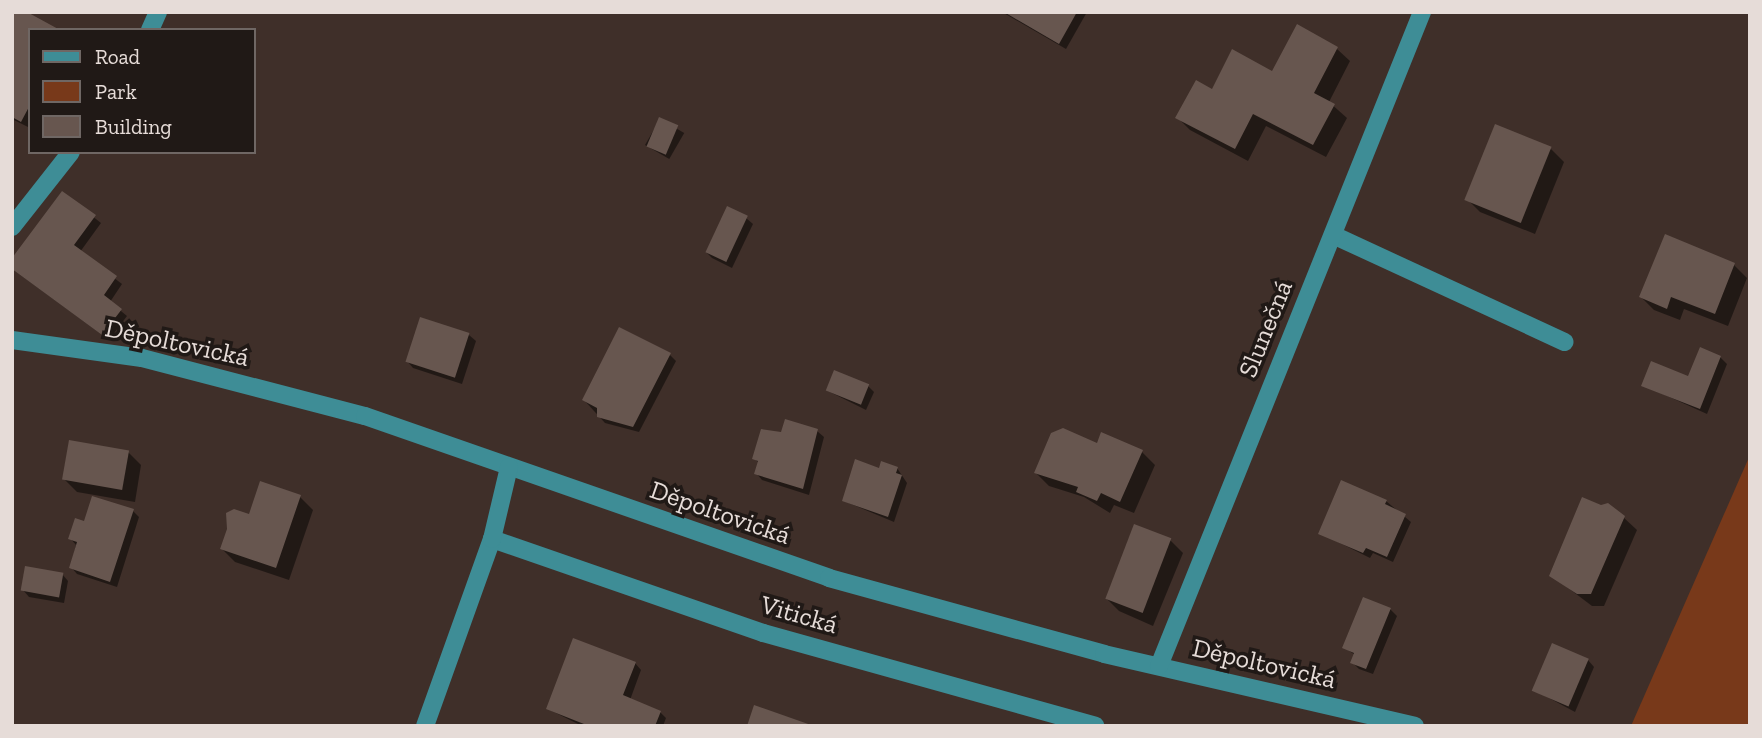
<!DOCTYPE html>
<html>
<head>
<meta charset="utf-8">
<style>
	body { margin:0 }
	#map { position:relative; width:1762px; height:738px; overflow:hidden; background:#3f2f29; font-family:"Zilla Slab",serif }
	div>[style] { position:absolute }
	.green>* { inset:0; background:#78391a }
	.shadow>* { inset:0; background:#0007; transform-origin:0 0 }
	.building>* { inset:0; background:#67564f; transform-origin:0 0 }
	.minor>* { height:18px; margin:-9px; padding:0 9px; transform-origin:9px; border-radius:9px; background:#3e8d96 }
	span { translate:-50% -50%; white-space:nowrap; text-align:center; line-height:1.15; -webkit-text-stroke:7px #201916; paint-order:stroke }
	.street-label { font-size:26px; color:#e6dcd8 }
	.frame { position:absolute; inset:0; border:14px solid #e6dcd8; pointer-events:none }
	.legend { position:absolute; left:28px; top:28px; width:228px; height:126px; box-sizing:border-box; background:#201916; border:2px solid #6f6764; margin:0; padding:9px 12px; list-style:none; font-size:21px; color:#e6dcd8 }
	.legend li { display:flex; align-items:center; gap:14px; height:35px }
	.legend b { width:35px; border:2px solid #6f6764 }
</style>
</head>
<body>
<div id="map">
	<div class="green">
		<i style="clip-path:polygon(1750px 455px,1750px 726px,1631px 726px)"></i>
	</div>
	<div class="shadow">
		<i style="clip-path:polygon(12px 12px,30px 30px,28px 127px,12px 119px)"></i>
		<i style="clip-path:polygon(1002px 12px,1087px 12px,1066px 49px)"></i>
		<i style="clip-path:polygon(1298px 27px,1337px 49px,1350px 61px,1329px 102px,1347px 118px,1326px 157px,1266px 126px,1248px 161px,1190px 130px,1177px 117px,1213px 91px,1273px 73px)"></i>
		<i style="left:660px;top:119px;width:28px;height:30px;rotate:30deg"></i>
		<i style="clip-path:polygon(1551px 149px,1564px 162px,1535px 234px,1480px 212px,1467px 199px)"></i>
		<i style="clip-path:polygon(63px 193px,101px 223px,80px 252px,122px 284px,110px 302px,127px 316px,109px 340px,15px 271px)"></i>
		<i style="clip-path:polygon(746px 218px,753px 224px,732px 268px,712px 258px,706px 252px)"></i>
		<i style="clip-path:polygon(1734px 265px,1747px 278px,1728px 326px,1684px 309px,1680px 320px,1654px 310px,1641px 297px)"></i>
		<i style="clip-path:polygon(469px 335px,476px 341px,462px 384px,413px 368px,407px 361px)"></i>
		<i style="clip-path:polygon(670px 355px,676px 361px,639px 432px,605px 423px,584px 400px)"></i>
		<i style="clip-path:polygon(1720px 357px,1727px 364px,1707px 414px,1643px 385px,1689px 379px)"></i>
		<i style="clip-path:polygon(868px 386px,874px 392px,866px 410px,828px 391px)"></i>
		<i style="clip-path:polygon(817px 431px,824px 437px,809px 495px,762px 480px,756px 473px,759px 463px,754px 458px,782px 434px)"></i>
		<i style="clip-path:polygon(1098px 445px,1142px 452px,1155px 465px,1134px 513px,1114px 505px,1110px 513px,1084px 497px,1049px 486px,1036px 473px)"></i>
		<i style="clip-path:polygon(128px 452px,141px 465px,135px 502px,77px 492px,64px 479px)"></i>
		<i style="clip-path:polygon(897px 468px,907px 483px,894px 522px,844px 501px,881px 470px)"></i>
		<i style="clip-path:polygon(300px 497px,313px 510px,289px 580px,235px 562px,222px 549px,250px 516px)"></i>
		<i style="clip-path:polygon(1386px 501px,1411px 522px,1393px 562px,1373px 553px,1370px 558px,1320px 533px)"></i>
		<i style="clip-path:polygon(133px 511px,139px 517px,117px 587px,77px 574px,71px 567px,76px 545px,70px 538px,85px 524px)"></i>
		<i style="clip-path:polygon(1623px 517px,1637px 530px,1604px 606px,1592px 606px,1551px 575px)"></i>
		<i style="clip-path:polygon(1170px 540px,1183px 553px,1153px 626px,1119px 611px,1106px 598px)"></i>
		<i style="clip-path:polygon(62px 574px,68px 581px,64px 603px,29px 597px,23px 590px)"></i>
		<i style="clip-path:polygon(1390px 609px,1397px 616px,1373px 674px,1359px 669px,1352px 662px,1355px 655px,1344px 647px)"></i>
		<i style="clip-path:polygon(1588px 660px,1594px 667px,1575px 712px,1534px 690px)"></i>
		<i style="clip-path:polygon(635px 663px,641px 670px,630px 700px,660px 712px,666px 718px,663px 726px,582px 726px,548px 709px)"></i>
	</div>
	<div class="building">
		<i style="clip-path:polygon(12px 12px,27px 12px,60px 30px,30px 30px,30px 105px,21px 122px,12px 117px)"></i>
		<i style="clip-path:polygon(1004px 12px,1077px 12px,1059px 44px)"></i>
		<i style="clip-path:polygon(1297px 24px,1338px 47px,1314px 93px,1335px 104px,1313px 145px,1253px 114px,1235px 149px,1175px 118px,1196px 80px,1212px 89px,1232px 49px,1272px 71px)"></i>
		<i style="left:659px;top:117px;width:21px;height:32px;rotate:23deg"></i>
		<i style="left:1495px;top:124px;width:61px;height:82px;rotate:22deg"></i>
		<i style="clip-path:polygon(62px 191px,96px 215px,74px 245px,117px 276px,104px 295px,122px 309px,102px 335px,12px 269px,12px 258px)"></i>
		<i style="left:727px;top:206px;width:23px;height:51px;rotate:25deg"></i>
		<i style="clip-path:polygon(1665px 234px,1735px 263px,1715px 314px,1671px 297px,1667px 309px,1639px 297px)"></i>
		<i style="left:420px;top:317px;width:52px;height:47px;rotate:18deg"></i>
		<i style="clip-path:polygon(619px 327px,671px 353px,633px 427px,597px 417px,597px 408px,582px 400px)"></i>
		<i style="clip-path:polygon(1700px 347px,1721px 356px,1700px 409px,1641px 386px,1651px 361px,1688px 376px)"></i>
		<i style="left:834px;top:370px;width:38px;height:22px;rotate:22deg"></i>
		<i style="clip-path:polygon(785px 419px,818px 429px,803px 489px,754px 474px,758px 461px,752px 459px,761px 429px,781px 432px)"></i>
		<i style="clip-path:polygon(1063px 428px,1097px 443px,1101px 432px,1143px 450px,1120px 502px,1101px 493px,1097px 501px,1076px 492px,1078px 487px,1034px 473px,1051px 433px)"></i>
		<i style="left:69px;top:440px;width:61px;height:40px;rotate:10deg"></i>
		<i style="clip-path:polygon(855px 459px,879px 468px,881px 461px,898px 467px,896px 473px,902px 475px,888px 517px,842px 501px)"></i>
		<i style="clip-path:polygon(1341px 480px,1387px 500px,1385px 504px,1406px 514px,1387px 557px,1366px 548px,1363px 553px,1318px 534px)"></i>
		<i style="clip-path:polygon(260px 481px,301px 495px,276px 568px,220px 549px,227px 529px,226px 513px,234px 509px,249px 514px)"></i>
		<i style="clip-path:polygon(92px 496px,134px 509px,110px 582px,69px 568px,77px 542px,68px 539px,75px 518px,84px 521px)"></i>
		<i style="clip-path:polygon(1582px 497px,1601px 505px,1608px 503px,1625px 516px,1591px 594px,1577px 594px,1549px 576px)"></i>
		<i style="left:1134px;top:524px;width:40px;height:80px;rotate:21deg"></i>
		<i style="left:25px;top:566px;width:39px;height:25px;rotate:10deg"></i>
		<i style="clip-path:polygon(1363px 597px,1391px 608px,1366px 669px,1350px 663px,1354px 653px,1342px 648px)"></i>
		<i style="clip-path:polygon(573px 638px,636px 662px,623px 695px,661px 711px,655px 726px,589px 726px,546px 709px)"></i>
		<i style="left:1552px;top:643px;width:40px;height:52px;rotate:23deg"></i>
		<i style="clip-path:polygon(754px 705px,811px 725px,811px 726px,747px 726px)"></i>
	</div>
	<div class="minor">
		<i style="left:150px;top:30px;width:20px;rotate:-66deg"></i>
		<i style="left:12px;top:227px;width:95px;rotate:-51.8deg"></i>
		<i style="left:1333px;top:235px;width:255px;rotate:24.8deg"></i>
		<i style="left:12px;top:340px;width:131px;rotate:7.9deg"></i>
		<i style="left:142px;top:358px;width:230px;rotate:14.6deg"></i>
		<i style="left:365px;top:416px;width:491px;rotate:19.2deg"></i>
		<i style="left:829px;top:578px;width:285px;rotate:15.4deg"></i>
		<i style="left:1104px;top:654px;width:319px;rotate:13deg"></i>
		<i style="left:492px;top:539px;width:287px;rotate:19.1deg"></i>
		<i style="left:763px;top:633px;width:345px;rotate:15.6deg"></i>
		<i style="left:1159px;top:666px;width:705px;rotate:-68.09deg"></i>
		<i style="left:425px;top:726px;width:199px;rotate:-70.3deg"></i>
		<i style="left:492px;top:539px;width:74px;rotate:-76.7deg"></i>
	</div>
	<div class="street-label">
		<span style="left:1266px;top:329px;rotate:-68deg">Slunečná</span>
		<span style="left:177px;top:343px;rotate:12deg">Děpoltovická</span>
		<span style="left:720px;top:513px;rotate:19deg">Děpoltovická</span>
		<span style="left:799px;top:615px;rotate:16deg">Vitická</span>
		<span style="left:1264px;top:664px;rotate:13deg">Děpoltovická</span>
	</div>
	<div class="frame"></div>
	<ul class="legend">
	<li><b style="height:9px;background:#3e8d96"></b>Road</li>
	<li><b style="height:19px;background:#78391a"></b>Park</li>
	<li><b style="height:19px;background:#67564f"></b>Building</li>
	</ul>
</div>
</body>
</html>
